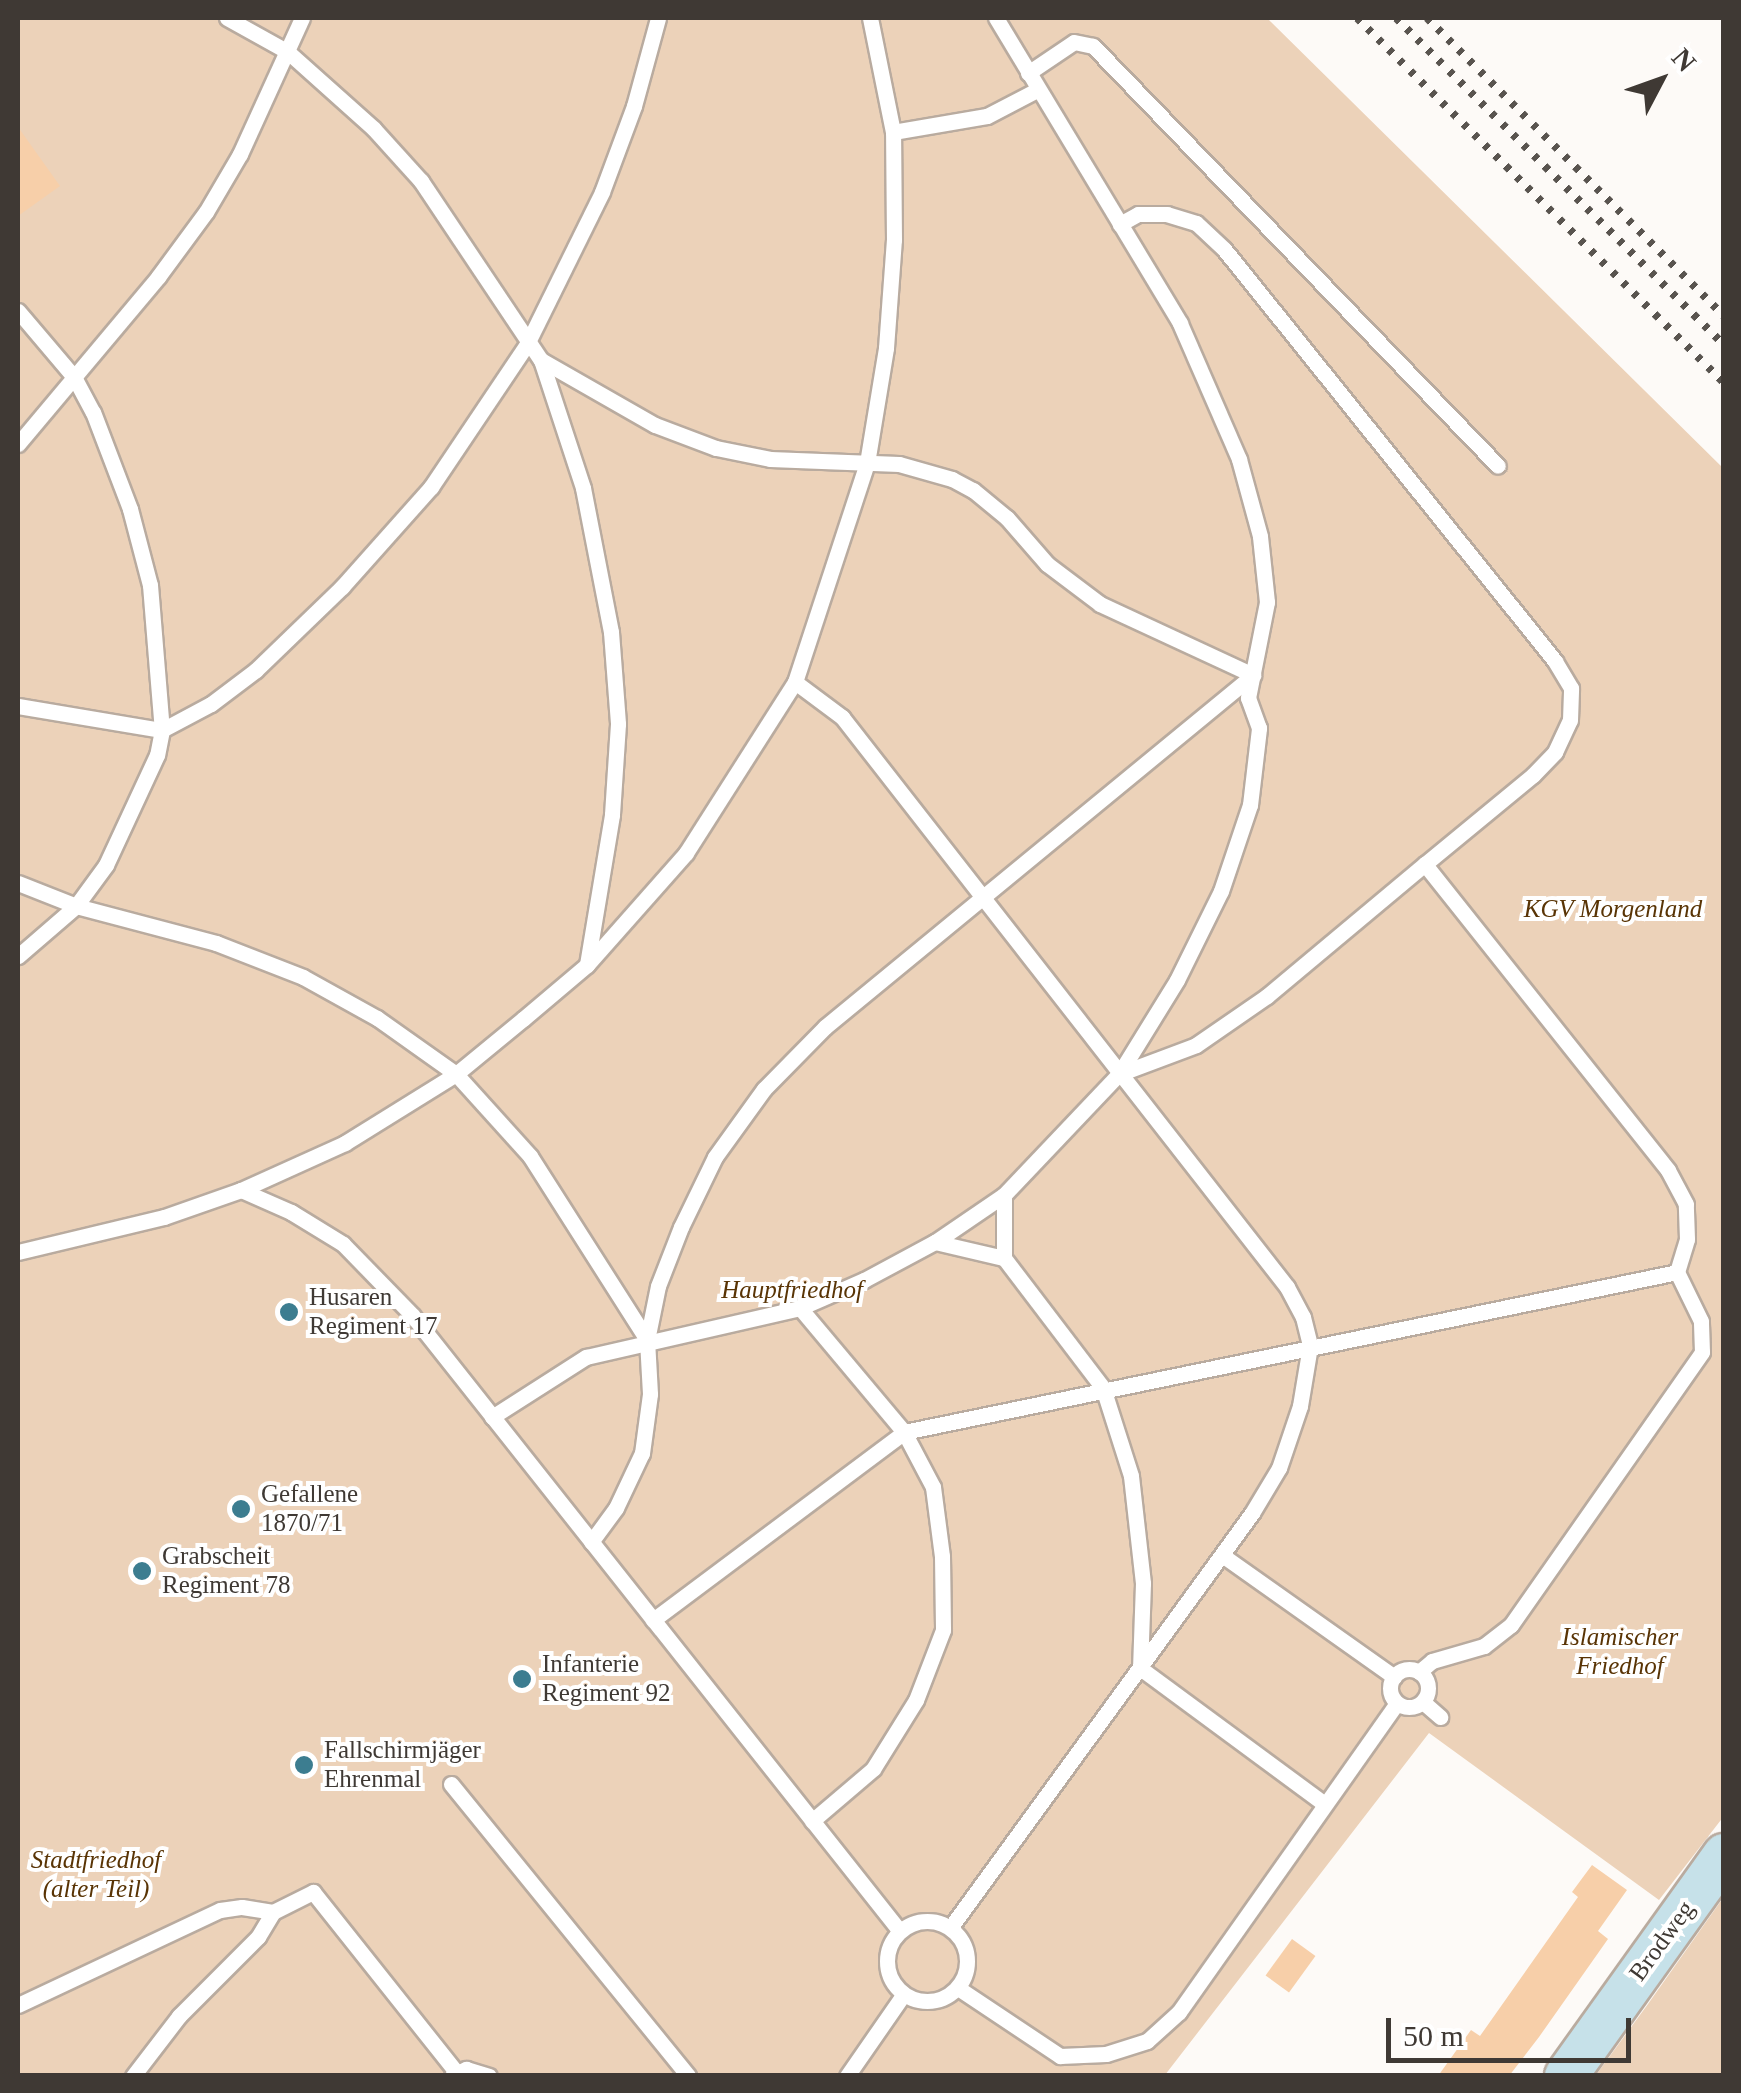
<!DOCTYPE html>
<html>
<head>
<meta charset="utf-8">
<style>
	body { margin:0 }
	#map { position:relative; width:1741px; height:2093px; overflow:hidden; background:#fdfaf7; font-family:Georgia,serif }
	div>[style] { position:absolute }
	.green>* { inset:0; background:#ecd2b9 }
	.building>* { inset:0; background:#f7cfa9; transform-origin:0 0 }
	.roads { filter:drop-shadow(2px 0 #b9ab9f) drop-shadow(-2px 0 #b9ab9f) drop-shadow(0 2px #b9ab9f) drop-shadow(0 -2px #b9ab9f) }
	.lane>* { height:15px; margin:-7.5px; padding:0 7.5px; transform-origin:7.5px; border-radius:7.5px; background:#fff }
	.lane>.ring { margin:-7.5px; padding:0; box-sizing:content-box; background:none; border:15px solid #fff; border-radius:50% }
	.secondary>* { height:42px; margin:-21px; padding:0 21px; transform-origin:21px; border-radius:21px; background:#c6e1e9 }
	.rail>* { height:8px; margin-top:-4px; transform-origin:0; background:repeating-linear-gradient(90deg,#59544f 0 5px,transparent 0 15px) }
	.dots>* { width:28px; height:28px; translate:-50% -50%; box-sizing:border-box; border:5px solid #fff; border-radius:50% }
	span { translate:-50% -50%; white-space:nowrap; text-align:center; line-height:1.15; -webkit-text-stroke:8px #fff; paint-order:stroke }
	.park-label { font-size:25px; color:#593405; font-style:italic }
	.poi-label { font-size:25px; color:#3f3934 }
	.left { translate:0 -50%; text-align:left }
	.street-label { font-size:25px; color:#3f3934 }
	.frame { position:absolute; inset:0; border:20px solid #3f3934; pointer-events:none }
	.north { position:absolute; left:1611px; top:30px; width:100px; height:100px; -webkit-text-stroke:8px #fff; paint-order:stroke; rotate:49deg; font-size:28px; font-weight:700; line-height:40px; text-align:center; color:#3f3934 }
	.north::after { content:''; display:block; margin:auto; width:35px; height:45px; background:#3f3934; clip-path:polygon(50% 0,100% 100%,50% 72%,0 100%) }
	.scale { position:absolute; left:1386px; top:2018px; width:245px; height:45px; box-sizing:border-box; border:5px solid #3f3934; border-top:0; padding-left:12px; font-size:30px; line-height:35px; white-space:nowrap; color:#3f3934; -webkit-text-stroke:8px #fff; paint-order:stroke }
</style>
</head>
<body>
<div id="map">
	<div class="green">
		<i style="clip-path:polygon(18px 18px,1267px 18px,1723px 468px,1724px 1816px,1659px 1900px,1429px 1733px,1165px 2075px,18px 2075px)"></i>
		<i style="clip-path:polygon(1723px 1898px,1723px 2075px,1596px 2075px,1648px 2004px)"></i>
	</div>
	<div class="building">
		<i style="clip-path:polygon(18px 127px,60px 186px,18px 216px)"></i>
		<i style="clip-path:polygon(1592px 1865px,1627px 1890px,1598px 1931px,1608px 1939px,1539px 2037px,1509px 2076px,1438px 2076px,1471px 2030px,1480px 2036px,1578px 1897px,1572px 1892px)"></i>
		<i style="left:1292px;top:1939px;width:29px;height:45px;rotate:36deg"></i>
	</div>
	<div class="roads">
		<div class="lane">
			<i style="left:227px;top:18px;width:70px;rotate:29.1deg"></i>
			<i style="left:288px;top:52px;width:115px;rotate:41.8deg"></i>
			<i style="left:374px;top:129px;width:70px;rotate:47.9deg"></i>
			<i style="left:421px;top:181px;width:216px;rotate:56.2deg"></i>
			<i style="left:541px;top:360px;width:135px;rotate:71.8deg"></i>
			<i style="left:583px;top:488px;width:147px;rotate:79deg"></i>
			<i style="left:611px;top:632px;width:92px;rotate:85.6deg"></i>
			<i style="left:618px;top:724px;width:91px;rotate:93.8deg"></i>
			<i style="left:612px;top:815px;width:152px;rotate:99.5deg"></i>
			<i style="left:1028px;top:73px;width:55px;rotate:-34deg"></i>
			<i style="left:1074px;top:42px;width:19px;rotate:12deg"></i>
			<i style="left:1093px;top:46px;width:583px;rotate:46.04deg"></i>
			<i style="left:893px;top:132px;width:95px;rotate:-9.7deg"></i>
			<i style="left:987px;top:116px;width:56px;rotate:-27.5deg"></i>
			<i style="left:18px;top:311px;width:87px;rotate:49.7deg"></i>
			<i style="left:74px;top:377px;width:40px;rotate:62deg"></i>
			<i style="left:93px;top:412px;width:104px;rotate:69.1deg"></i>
			<i style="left:130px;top:509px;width:79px;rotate:75.3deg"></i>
			<i style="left:150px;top:585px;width:145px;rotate:85.3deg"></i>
			<i style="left:162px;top:730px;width:25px;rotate:101deg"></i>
			<i style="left:157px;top:755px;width:121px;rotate:114.9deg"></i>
			<i style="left:106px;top:865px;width:51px;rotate:126.2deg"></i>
			<i style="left:76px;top:906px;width:77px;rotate:139.2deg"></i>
			<i style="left:541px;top:360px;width:131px;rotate:29.7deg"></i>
			<i style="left:655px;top:425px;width:65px;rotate:20.7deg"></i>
			<i style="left:716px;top:448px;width:55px;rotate:11.5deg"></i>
			<i style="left:770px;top:459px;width:129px;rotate:2.2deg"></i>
			<i style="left:899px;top:464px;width:55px;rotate:15.8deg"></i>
			<i style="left:952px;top:479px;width:24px;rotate:28deg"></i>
			<i style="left:973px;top:490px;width:44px;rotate:39.5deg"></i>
			<i style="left:1007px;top:518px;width:61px;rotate:49deg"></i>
			<i style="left:1047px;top:564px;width:66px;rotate:37deg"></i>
			<i style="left:1100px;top:604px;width:169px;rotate:24.9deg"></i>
			<i style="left:1253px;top:675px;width:554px;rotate:140.57deg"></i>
			<i style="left:825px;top:1027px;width:87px;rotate:134.5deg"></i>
			<i style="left:764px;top:1089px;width:84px;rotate:125.8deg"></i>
			<i style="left:715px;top:1157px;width:78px;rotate:115.9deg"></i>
			<i style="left:681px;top:1227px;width:63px;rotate:111.3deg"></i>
			<i style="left:658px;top:1286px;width:55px;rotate:101.5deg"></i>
			<i style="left:18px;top:444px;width:218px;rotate:-50deg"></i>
			<i style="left:158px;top:277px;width:81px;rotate:-53.6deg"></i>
			<i style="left:206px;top:212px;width:67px;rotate:-59.6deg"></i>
			<i style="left:240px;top:154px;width:149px;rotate:-65.5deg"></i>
			<i style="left:795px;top:682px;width:59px;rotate:36.7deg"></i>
			<i style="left:842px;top:717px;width:723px;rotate:52.02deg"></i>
			<i style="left:1287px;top:1287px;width:34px;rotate:62deg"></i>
			<i style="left:1303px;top:1317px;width:30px;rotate:76deg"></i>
			<i style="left:1310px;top:1346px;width:61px;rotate:99.5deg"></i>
			<i style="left:1300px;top:1406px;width:65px;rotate:108.7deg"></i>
			<i style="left:1279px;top:1468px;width:52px;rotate:121deg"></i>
			<i style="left:1252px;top:1513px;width:513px;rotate:126.04deg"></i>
			<i style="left:18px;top:706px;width:146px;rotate:9.5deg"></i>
			<i style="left:162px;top:730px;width:55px;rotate:-28deg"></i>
			<i style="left:211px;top:704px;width:56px;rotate:-37.1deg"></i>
			<i style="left:256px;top:670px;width:120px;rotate:-44deg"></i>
			<i style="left:342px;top:587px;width:134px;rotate:-48.3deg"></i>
			<i style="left:431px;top:487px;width:172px;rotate:-56.1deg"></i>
			<i style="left:527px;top:344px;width:169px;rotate:-63.7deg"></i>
			<i style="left:602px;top:192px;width:92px;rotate:-69.6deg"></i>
			<i style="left:634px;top:106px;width:91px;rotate:-74.7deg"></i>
			<i style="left:18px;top:883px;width:62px;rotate:21.6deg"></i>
			<i style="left:76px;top:906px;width:145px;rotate:14.8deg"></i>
			<i style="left:216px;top:943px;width:93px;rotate:21.3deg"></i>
			<i style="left:303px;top:977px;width:85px;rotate:29deg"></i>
			<i style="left:377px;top:1018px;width:97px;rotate:35.3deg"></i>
			<i style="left:456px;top:1074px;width:110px;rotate:47.9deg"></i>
			<i style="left:530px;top:1156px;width:218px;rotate:57.5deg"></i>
			<i style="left:647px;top:1340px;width:54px;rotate:86.8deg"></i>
			<i style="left:650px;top:1394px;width:60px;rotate:97.7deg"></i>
			<i style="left:642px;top:1453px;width:61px;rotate:115.3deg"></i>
			<i style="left:616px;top:1508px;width:42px;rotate:126.3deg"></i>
			<i style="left:1119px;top:1074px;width:82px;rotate:-20.6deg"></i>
			<i style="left:1196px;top:1045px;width:86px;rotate:-34.6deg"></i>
			<i style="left:1267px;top:996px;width:206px;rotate:-39.9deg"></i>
			<i style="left:241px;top:1190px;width:55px;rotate:23.7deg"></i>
			<i style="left:291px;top:1212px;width:61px;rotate:31.6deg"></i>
			<i style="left:343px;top:1244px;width:99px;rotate:45.8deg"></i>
			<i style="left:412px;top:1315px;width:784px;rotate:51.63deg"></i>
			<i style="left:1004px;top:1195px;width:63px;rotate:90deg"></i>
			<i style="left:935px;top:1242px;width:71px;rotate:13.1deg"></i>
			<i style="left:1004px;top:1258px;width:163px;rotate:52.7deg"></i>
			<i style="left:1103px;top:1388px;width:92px;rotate:72.3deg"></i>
			<i style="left:1131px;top:1476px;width:108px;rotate:83.6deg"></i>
			<i style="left:1143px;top:1583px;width:85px;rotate:92deg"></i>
			<i style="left:1140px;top:1668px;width:227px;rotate:36.4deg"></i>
			<i style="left:18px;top:1252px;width:150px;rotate:-13.5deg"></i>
			<i style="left:164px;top:1217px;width:82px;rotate:-19.3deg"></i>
			<i style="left:241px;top:1190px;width:114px;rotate:-24.3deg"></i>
			<i style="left:345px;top:1143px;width:131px;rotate:-31.9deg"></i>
			<i style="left:456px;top:1074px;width:87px;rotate:-39.4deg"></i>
			<i style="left:523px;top:1019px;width:84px;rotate:-40.2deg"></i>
			<i style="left:587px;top:965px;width:149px;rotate:-48.5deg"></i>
			<i style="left:686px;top:853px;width:203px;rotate:-57.5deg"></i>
			<i style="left:795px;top:682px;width:231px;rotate:-71.8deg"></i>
			<i style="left:867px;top:463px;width:117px;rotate:-80.6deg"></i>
			<i style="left:886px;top:348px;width:108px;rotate:-85.8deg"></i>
			<i style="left:894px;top:240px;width:108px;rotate:-90.5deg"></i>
			<i style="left:893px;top:132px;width:116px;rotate:-101.4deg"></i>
			<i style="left:800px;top:1308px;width:162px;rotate:50deg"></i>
			<i style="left:904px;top:1432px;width:62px;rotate:62.2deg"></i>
			<i style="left:933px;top:1487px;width:70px;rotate:82.6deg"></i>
			<i style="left:942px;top:1556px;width:74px;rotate:89.2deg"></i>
			<i style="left:943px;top:1630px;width:75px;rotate:111.1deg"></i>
			<i style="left:916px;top:1700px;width:81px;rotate:121.9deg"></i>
			<i style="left:873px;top:1769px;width:80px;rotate:139.6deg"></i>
			<i style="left:492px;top:1417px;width:112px;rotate:-32.6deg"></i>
			<i style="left:586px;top:1357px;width:220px;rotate:-12.9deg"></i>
			<i style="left:800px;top:1308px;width:70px;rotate:-23.6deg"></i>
			<i style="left:864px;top:1280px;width:81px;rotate:-28.2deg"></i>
			<i style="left:935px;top:1242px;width:83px;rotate:-34.3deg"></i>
			<i style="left:1004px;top:1195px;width:167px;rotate:-46.5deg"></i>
			<i style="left:1119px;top:1074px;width:110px;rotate:-58.3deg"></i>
			<i style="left:1177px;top:980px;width:99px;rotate:-63.7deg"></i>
			<i style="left:1221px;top:891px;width:91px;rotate:-71.4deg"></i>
			<i style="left:1250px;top:805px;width:78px;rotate:-83.3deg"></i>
			<i style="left:1259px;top:728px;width:32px;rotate:-110deg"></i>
			<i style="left:1248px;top:698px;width:98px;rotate:-78.8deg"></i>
			<i style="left:1267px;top:602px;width:66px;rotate:-96.1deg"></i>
			<i style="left:1260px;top:536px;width:80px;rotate:-105.3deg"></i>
			<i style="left:1239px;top:459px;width:148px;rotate:-113.5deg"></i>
			<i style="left:1180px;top:323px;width:356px;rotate:-121.1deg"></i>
			<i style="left:1222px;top:1555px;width:211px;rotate:35.3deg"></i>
			<i style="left:653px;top:1620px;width:314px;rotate:-36.8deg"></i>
			<i style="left:904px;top:1432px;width:789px;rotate:-11.69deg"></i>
			<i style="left:1677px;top:1272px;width:34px;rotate:-73deg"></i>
			<i style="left:1687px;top:1239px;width:35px;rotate:-92deg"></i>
			<i style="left:1686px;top:1204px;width:38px;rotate:-118deg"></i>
			<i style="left:1668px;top:1170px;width:391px;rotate:-128.5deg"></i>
			<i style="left:1425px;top:864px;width:140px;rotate:-39.5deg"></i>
			<i style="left:1533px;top:775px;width:32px;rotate:-46deg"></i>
			<i style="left:1555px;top:752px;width:35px;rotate:-65deg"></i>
			<i style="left:1570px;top:720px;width:32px;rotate:-88deg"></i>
			<i style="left:1571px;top:688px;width:31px;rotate:-121deg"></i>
			<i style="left:1555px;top:661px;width:528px;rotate:-128.78deg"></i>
			<i style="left:1224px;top:249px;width:38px;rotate:-137deg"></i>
			<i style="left:1196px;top:223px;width:30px;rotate:-163deg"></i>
			<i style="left:1167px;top:214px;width:29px;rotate:180deg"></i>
			<i style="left:1138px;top:214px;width:21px;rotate:151deg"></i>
			<i class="ring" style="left:1390px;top:1669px;width:23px;height:23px"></i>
			<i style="left:1419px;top:1672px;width:17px;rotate:-40deg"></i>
			<i style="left:1432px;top:1661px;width:54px;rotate:-16.1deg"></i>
			<i style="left:1484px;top:1646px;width:34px;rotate:-38deg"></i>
			<i style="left:1511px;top:1625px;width:333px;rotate:-55deg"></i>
			<i style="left:1702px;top:1352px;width:31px;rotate:-92deg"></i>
			<i style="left:1701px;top:1321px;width:55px;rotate:-116.1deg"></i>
			<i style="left:1423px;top:1702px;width:23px;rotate:41deg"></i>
			<i style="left:451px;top:1784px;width:376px;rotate:50.9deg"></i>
			<i class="ring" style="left:887px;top:1921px;width:65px;height:65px"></i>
			<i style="left:958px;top:1988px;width:123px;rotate:33.7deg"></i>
			<i style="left:1060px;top:2056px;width:46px;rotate:-2.5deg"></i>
			<i style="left:1106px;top:2054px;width:43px;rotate:-17.6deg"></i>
			<i style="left:1147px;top:2041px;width:43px;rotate:-42.2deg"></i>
			<i style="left:1179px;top:2012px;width:378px;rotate:-54.8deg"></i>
			<i style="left:18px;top:2005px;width:223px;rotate:-25.2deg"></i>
			<i style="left:220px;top:1910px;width:22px;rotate:-8deg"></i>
			<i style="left:242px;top:1907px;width:31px;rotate:9deg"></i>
			<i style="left:133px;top:2076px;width:76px;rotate:-52.5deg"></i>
			<i style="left:179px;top:2016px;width:112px;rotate:-45deg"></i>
			<i style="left:258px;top:1937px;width:29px;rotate:-59deg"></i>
			<i style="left:273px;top:1912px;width:45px;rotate:-26.6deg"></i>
			<i style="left:313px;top:1892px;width:230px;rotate:51.5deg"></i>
			<i style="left:452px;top:2076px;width:16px;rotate:-27deg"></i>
			<i style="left:466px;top:2069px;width:24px;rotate:17deg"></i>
			<i style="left:847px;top:2076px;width:98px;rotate:-55.3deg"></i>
		</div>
		<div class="secondary">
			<i style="left:1566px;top:2076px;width:272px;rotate:-54.4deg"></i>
		</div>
	</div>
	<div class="rail">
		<i style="left:1357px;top:18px;width:518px;rotate:44.84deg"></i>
		<i style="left:1396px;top:18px;width:463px;rotate:44.9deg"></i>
		<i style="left:1427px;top:18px;width:421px;rotate:45.1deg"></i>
	</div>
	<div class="dots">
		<i style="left:289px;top:1312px;background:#3c7d90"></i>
		<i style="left:241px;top:1509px;background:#3c7d90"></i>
		<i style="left:142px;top:1571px;background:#3c7d90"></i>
		<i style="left:522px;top:1679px;background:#3c7d90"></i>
		<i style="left:304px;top:1765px;background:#3c7d90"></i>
	</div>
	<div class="park-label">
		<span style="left:1613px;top:909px">KGV Morgenland</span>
		<span style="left:792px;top:1290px">Hauptfriedhof</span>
		<span style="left:1620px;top:1652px">Islamischer<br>Friedhof</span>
		<span style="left:96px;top:1875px">Stadtfriedhof<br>(alter Teil)</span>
	</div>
	<div class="poi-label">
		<span class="left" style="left:309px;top:1312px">Husaren<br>Regiment 17</span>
		<span class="left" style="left:261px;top:1509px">Gefallene<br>1870/71</span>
		<span class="left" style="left:162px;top:1571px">Grabscheit<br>Regiment 78</span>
		<span class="left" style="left:542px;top:1679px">Infanterie<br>Regiment 92</span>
		<span class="left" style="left:324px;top:1765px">Fallschirmjäger<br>Ehrenmal</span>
	</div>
	<div class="street-label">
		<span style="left:1662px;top:1941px;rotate:-54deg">Brodweg</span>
	</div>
	<div class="frame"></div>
	<div class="north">N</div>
	<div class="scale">50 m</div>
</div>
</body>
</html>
